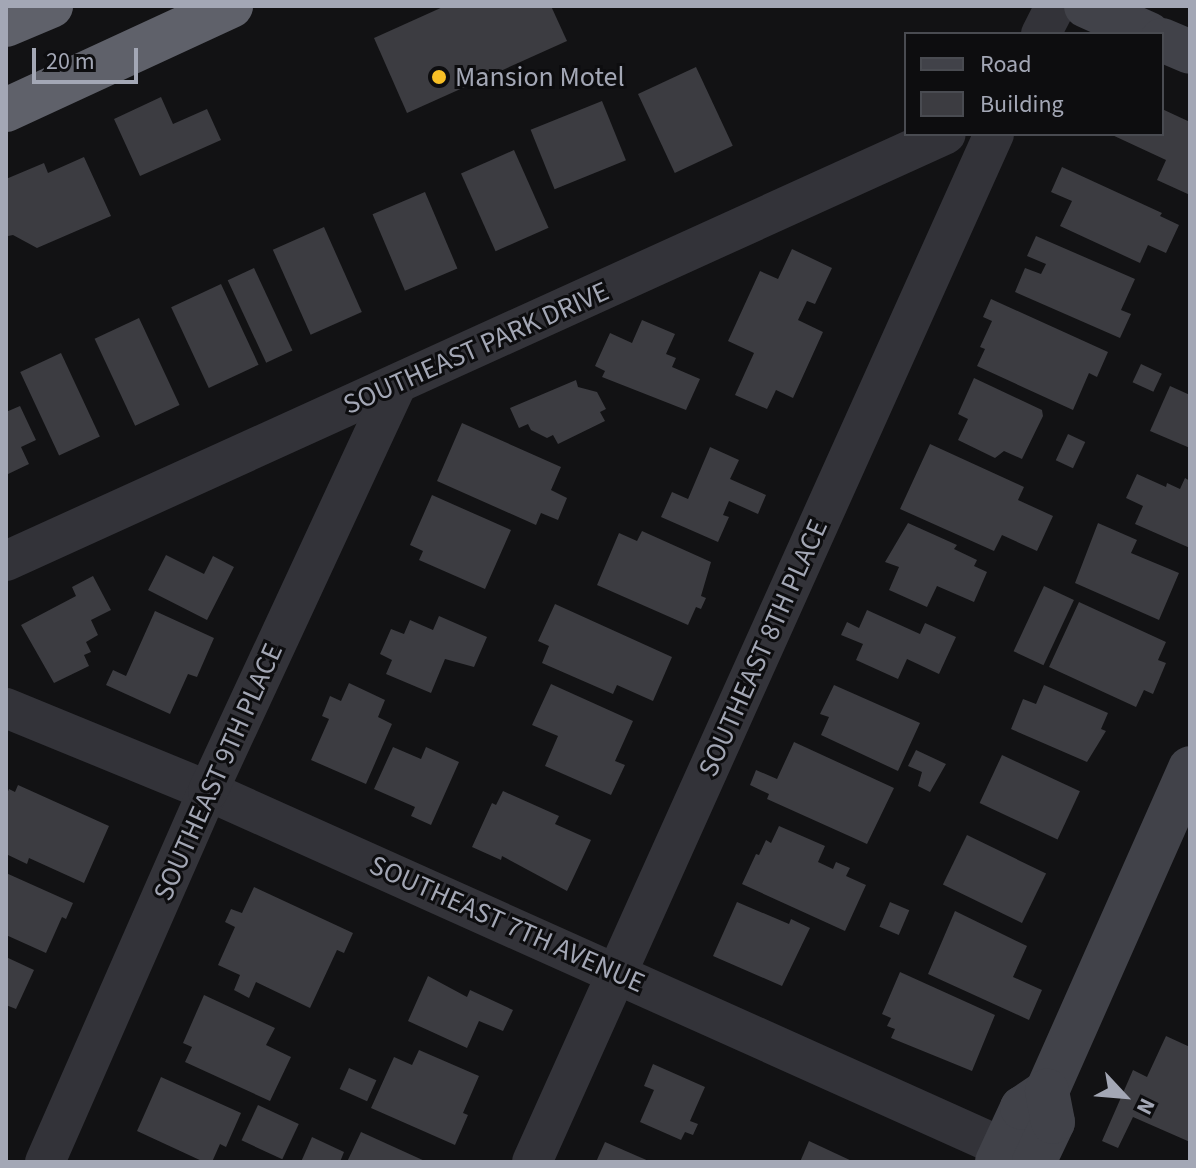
<!DOCTYPE html>
<html>
<head>
<meta charset="utf-8">
<style>
	body { margin:0 }
	#map { position:relative; width:1196px; height:1168px; overflow:hidden; background:#121214; font-family:"Source Sans 3",sans-serif }
	div>[style] { position:absolute }
	.building>* { inset:0; background:#3c3c41; transform-origin:0 0 }
	.street>* { height:40px; margin:-20px; padding:0 20px; transform-origin:20px; border-radius:20px; background:#333339 }
	.secondary>* { height:44px; margin:-22px; padding:0 22px; transform-origin:22px; border-radius:22px; background:#414249 }
	.highway>* { height:44px; margin:-22px; padding:0 22px; transform-origin:22px; border-radius:22px; background:#5f616a }
	.dots>* { width:22px; height:22px; translate:-50% -50%; box-sizing:border-box; border:4px solid #0d0d0f; border-radius:50% }
	span { translate:-50% -50%; white-space:nowrap; text-align:center; line-height:1.15; -webkit-text-stroke:6px #0d0d0f; paint-order:stroke }
	.poi-label { font-size:28px; color:#a3a7b5 }
	.left { translate:0 -50%; text-align:left }
	.street-label { font-size:28px; color:#a3a7b5 }
	.frame { position:absolute; inset:0; border:8px solid #a3a7b5; pointer-events:none }
	.legend { position:absolute; left:904px; top:32px; width:260px; height:104px; box-sizing:border-box; background:#0d0d0f; border:2px solid #494b51; margin:0; padding:10px 14px; list-style:none; font-size:24px; color:#a3a7b5 }
	.legend li { display:flex; align-items:center; gap:16px; height:40px }
	.legend b { width:40px; border:2px solid #494b51 }
	.north { position:absolute; left:1084px; top:1056px; width:80px; height:80px; -webkit-text-stroke:6px #0d0d0f; paint-order:stroke; rotate:116deg; font-size:22px; font-weight:700; line-height:32px; text-align:center; color:#a3a7b5 }
	.north::after { content:''; display:block; margin:auto; width:28px; height:36px; background:#a3a7b5; clip-path:polygon(50% 0,100% 100%,50% 72%,0 100%) }
	.scale { position:absolute; left:32px; top:48px; width:106px; height:36px; box-sizing:border-box; border:4px solid #a3a7b5; border-top:0; padding-left:10px; font-size:24px; line-height:28px; white-space:nowrap; color:#a3a7b5; -webkit-text-stroke:6px #0d0d0f; paint-order:stroke }
</style>
</head>
<body>
<div id="map">
	<div class="building">
		<i style="clip-path:polygon(445px 6px,551px 6px,567px 41px,407px 113px,374px 38px)"></i>
		<i style="left:696px;top:67px;width:87px;height:64px;rotate:65deg"></i>
		<i style="clip-path:polygon(161px 97px,173px 124px,207px 109px,221px 140px,140px 176px,114px 119px)"></i>
		<i style="left:602px;top:101px;width:64px;height:77px;rotate:68deg"></i>
		<i style="clip-path:polygon(1162px 109px,1190px 122px,1190px 195px,1157px 180px,1166px 160px,1110px 134px,1162px 134px)"></i>
		<i style="left:514px;top:150px;width:85px;height:58px;rotate:66deg"></i>
		<i style="clip-path:polygon(84px 157px,111px 216px,37px 248px,13px 235px,8px 236px,6px 179px,44px 163px,48px 173px)"></i>
		<i style="clip-path:polygon(1062px 167px,1162px 213px,1160px 216px,1179px 225px,1166px 253px,1148px 245px,1140px 263px,1060px 226px,1072px 201px,1051px 192px)"></i>
		<i style="left:425px;top:192px;width:83px;height:57px;rotate:67deg"></i>
		<i style="left:324px;top:227px;width:93px;height:56px;rotate:66deg"></i>
		<i style="clip-path:polygon(1036px 236px,1135px 279px,1121px 310px,1131px 314px,1120px 338px,1015px 292px,1025px 268px,1041px 274px,1046px 264px,1027px 256px)"></i>
		<i style="clip-path:polygon(792px 249px,832px 268px,815px 304px,807px 301px,798px 320px,823px 332px,793px 398px,776px 390px,767px 409px,735px 395px,754px 353px,728px 341px,760px 271px,778px 279px)"></i>
		<i style="left:254px;top:268px;width:91px;height:29px;rotate:65deg"></i>
		<i style="left:221px;top:284px;width:89px;height:55px;rotate:65deg"></i>
		<i style="clip-path:polygon(991px 299px,1108px 352px,1097px 377px,1089px 373px,1073px 410px,977px 366px,985px 349px,980px 347px,992px 321px,983px 317px)"></i>
		<i style="left:139px;top:318px;width:96px;height:49px;rotate:65deg"></i>
		<i style="clip-path:polygon(642px 320px,675px 334px,666px 354px,676px 358px,672px 367px,700px 379px,686px 410px,602px 377px,605px 371px,595px 366px,610px 333px,632px 343px)"></i>
		<i style="left:61px;top:353px;width:92px;height:45px;rotate:65deg"></i>
		<i style="left:1141px;top:364px;width:23px;height:20px;rotate:25deg"></i>
		<i style="clip-path:polygon(974px 378px,1042px 410px,1043px 416px,1022px 459px,1004px 451px,995px 458px,958px 440px,968px 419px,958px 414px)"></i>
		<i style="clip-path:polygon(576px 380px,578px 387px,597px 392px,606px 409px,600px 412px,605px 421px,558px 444px,553px 435px,547px 438px,531px 430px,528px 424px,519px 428px,510px 408px)"></i>
		<i style="clip-path:polygon(1170px 386px,1190px 395px,1190px 448px,1150px 431px)"></i>
		<i style="clip-path:polygon(20px 406px,36px 440px,21px 447px,29px 464px,6px 475px,6px 412px)"></i>
		<i style="clip-path:polygon(462px 423px,561px 467px,551px 490px,567px 498px,558px 520px,541px 513px,536px 525px,437px 481px)"></i>
		<i style="left:1068px;top:434px;width:19px;height:29px;rotate:25deg"></i>
		<i style="clip-path:polygon(930px 444px,1024px 487px,1018px 500px,1053px 516px,1037px 551px,1002px 535px,994px 551px,900px 509px)"></i>
		<i style="clip-path:polygon(710px 447px,739px 460px,730px 479px,766px 495px,758px 514px,729px 501px,723px 515px,729px 517px,718px 542px,661px 517px,672px 492px,688px 499px)"></i>
		<i style="clip-path:polygon(1137px 474px,1166px 487px,1167px 483px,1180px 489px,1185px 478px,1190px 481px,1190px 548px,1135px 524px,1143px 506px,1126px 498px)"></i>
		<i style="clip-path:polygon(432px 495px,511px 530px,485px 589px,419px 560px,423px 551px,410px 545px)"></i>
		<i style="clip-path:polygon(908px 523px,957px 545px,954px 549px,977px 560px,974px 566px,987px 572px,974px 602px,937px 586px,927px 607px,889px 590px,899px 567px,885px 562px)"></i>
		<i style="clip-path:polygon(1098px 523px,1137px 540px,1131px 553px,1179px 573px,1159px 620px,1075px 583px)"></i>
		<i style="clip-path:polygon(642px 531px,711px 562px,701px 596px,706px 598px,701px 609px,696px 607px,688px 625px,597px 585px,619px 533px,637px 541px)"></i>
		<i style="clip-path:polygon(166px 555px,204px 574px,213px 556px,234px 567px,207px 620px,148px 590px)"></i>
		<i style="clip-path:polygon(93px 576px,111px 610px,91px 620px,98px 635px,86px 642px,91px 652px,84px 655px,89px 666px,54px 683px,21px 625px,76px 596px,72px 587px)"></i>
		<i style="left:1044px;top:586px;width:33px;height:72px;rotate:25deg"></i>
		<i style="clip-path:polygon(1079px 602px,1166px 642px,1158px 660px,1166px 663px,1153px 694px,1144px 690px,1136px 707px,1049px 667px)"></i>
		<i style="clip-path:polygon(555px 604px,672px 657px,653px 701px,617px 685px,613px 694px,542px 663px,549px 646px,538px 641px)"></i>
		<i style="clip-path:polygon(867px 610px,920px 634px,925px 623px,956px 637px,939px 674px,907px 659px,898px 679px,856px 660px,863px 644px,841px 635px,847px 622px,859px 628px)"></i>
		<i style="clip-path:polygon(155px 611px,214px 638px,197px 677px,188px 674px,170px 714px,106px 685px,113px 670px,126px 676px)"></i>
		<i style="clip-path:polygon(439px 616px,487px 637px,474px 667px,445px 659px,431px 693px,386px 674px,392px 660px,380px 654px,391px 629px,404px 634px,410px 620px,433px 630px)"></i>
		<i style="clip-path:polygon(349px 683px,385px 700px,378px 717px,392px 724px,366px 784px,311px 760px,329px 719px,322px 716px,330px 696px,341px 701px)"></i>
		<i style="clip-path:polygon(551px 684px,633px 721px,615px 761px,625px 765px,611px 795px,545px 766px,558px 736px,532px 725px)"></i>
		<i style="clip-path:polygon(834px 685px,920px 723px,898px 771px,821px 735px,829px 717px,820px 714px)"></i>
		<i style="clip-path:polygon(1044px 685px,1108px 713px,1101px 729px,1106px 731px,1087px 762px,1011px 729px,1023px 699px,1036px 704px)"></i>
		<i style="clip-path:polygon(794px 742px,894px 788px,867px 844px,767px 799px,769px 794px,750px 785px,756px 770px,777px 779px)"></i>
		<i style="clip-path:polygon(393px 747px,421px 759px,426px 747px,459px 762px,431px 825px,411px 816px,415px 807px,374px 789px)"></i>
		<i style="clip-path:polygon(916px 750px,946px 764px,930px 792px,918px 786px,922px 772px,908px 766px)"></i>
		<i style="left:1002px;top:755px;width:86px;height:53px;rotate:25deg"></i>
		<i style="clip-path:polygon(18px 785px,109px 826px,84px 883px,29px 858px,27px 864px,6px 854px,6px 796px,9px 789px,15px 792px)"></i>
		<i style="clip-path:polygon(503px 791px,559px 816px,555px 824px,591px 840px,567px 891px,502px 856px,501px 860px,472px 847px,492px 803px,496px 805px)"></i>
		<i style="clip-path:polygon(779px 826px,825px 846px,818px 862px,833px 869px,836px 862px,850px 868px,846px 876px,866px 885px,845px 931px,742px 884px,756px 854px,759px 855px,766px 840px,771px 843px)"></i>
		<i style="left:967px;top:835px;width:88px;height:55px;rotate:26deg"></i>
		<i style="clip-path:polygon(6px 873px,73px 903px,66px 919px,62px 917px,46px 953px,6px 935px)"></i>
		<i style="clip-path:polygon(254px 887px,353px 933px,344px 953px,337px 950px,310px 1008px,256px 982px,249px 998px,234px 990px,240px 975px,218px 965px,235px 927px,225px 922px,231px 909px,242px 913px)"></i>
		<i style="clip-path:polygon(737px 902px,789px 924px,791px 919px,810px 928px,782px 986px,713px 956px)"></i>
		<i style="left:890px;top:902px;width:21px;height:27px;rotate:23deg"></i>
		<i style="clip-path:polygon(955px 911px,1027px 946px,1013px 977px,1042px 990px,1029px 1020px,928px 974px)"></i>
		<i style="clip-path:polygon(6px 957px,34px 970px,16px 1009px,6px 1005px)"></i>
		<i style="clip-path:polygon(900px 972px,995px 1015px,972px 1071px,891px 1038px,895px 1029px,887px 1026px,891px 1018px,882px 1014px)"></i>
		<i style="clip-path:polygon(428px 976px,467px 997px,470px 990px,513px 1010px,503px 1031px,479px 1021px,467px 1048px,408px 1021px)"></i>
		<i style="clip-path:polygon(204px 995px,275px 1028px,266px 1045px,291px 1057px,270px 1101px,185px 1062px,192px 1047px,183px 1043px)"></i>
		<i style="clip-path:polygon(1166px 1036px,1190px 1047px,1190px 1142px,1133px 1117px,1118px 1148px,1102px 1141px,1133px 1070px,1147px 1077px)"></i>
		<i style="clip-path:polygon(419px 1050px,479px 1076px,463px 1113px,468px 1115px,455px 1145px,371px 1108px,394px 1057px,412px 1065px)"></i>
		<i style="clip-path:polygon(653px 1064px,705px 1087px,690px 1121px,698px 1124px,693px 1135px,685px 1132px,681px 1140px,640px 1122px,654px 1090px,644px 1086px)"></i>
		<i style="left:349px;top:1068px;width:30px;height:23px;rotate:24deg"></i>
		<i style="clip-path:polygon(161px 1077px,241px 1113px,226px 1147px,220px 1144px,212px 1162px,204px 1162px,137px 1131px)"></i>
		<i style="left:258px;top:1105px;width:45px;height:39px;rotate:25deg"></i>
		<i style="clip-path:polygon(361px 1132px,427px 1162px,347px 1162px)"></i>
		<i style="clip-path:polygon(312px 1137px,344px 1152px,340px 1162px,301px 1162px)"></i>
		<i style="clip-path:polygon(809px 1141px,854px 1162px,800px 1162px)"></i>
		<i style="clip-path:polygon(605px 1142px,651px 1162px,596px 1162px)"></i>
	</div>
	<div class="street">
		<i style="left:1041px;top:34px;width:31px;rotate:-63deg"></i>
		<i style="left:6px;top:561px;width:1032px;rotate:-24.43deg"></i>
		<i style="left:6px;top:708px;width:218px;rotate:22.3deg"></i>
		<i style="left:208px;top:791px;width:872px;rotate:24.16deg"></i>
		<i style="left:45px;top:1162px;width:405px;rotate:-66.3deg"></i>
		<i style="left:208px;top:791px;width:449px;rotate:-65.1deg"></i>
		<i style="left:532px;top:1162px;width:1127px;rotate:-65.8deg"></i>
	</div>
	<div class="secondary">
		<i style="left:1086px;top:6px;width:69px;rotate:24deg"></i>
		<i style="left:1162px;top:40px;width:30px;rotate:23deg"></i>
		<i style="left:997px;top:1162px;width:60px;rotate:-65.2deg"></i>
		<i style="left:1022px;top:1108px;width:30px;rotate:-34deg"></i>
		<i style="left:1047px;top:1091px;width:353px;rotate:-66.1deg"></i>
		<i style="left:1034px;top:1162px;width:44px;rotate:-64.6deg"></i>
		<i style="left:1053px;top:1122px;width:32px;rotate:-101deg"></i>
	</div>
	<div class="highway">
		<i style="left:6px;top:25px;width:49px;rotate:-22.9deg"></i>
		<i style="left:6px;top:110px;width:248px;rotate:-24.8deg"></i>
	</div>
	<div class="dots">
		<i style="left:439px;top:77px;background:#f7bf26"></i>
	</div>
	<div class="poi-label">
		<span class="left" style="left:455px;top:77px">Mansion Motel</span>
	</div>
	<div class="street-label">
		<span style="left:476px;top:348px;rotate:-24deg">SOUTHEAST PARK DRIVE</span>
		<span style="left:763px;top:648px;rotate:-66deg">SOUTHEAST 8TH PLACE</span>
		<span style="left:218px;top:772px;rotate:-66deg">SOUTHEAST 9TH PLACE</span>
		<span style="left:507px;top:924px;rotate:24deg">SOUTHEAST 7TH AVENUE</span>
	</div>
	<div class="frame"></div>
	<ul class="legend">
	<li><b style="height:10px;background:#414249"></b>Road</li>
	<li><b style="height:22px;background:#3c3c41"></b>Building</li>
	</ul>
	<div class="north">N</div>
	<div class="scale">20 m</div>
</div>
</body>
</html>
